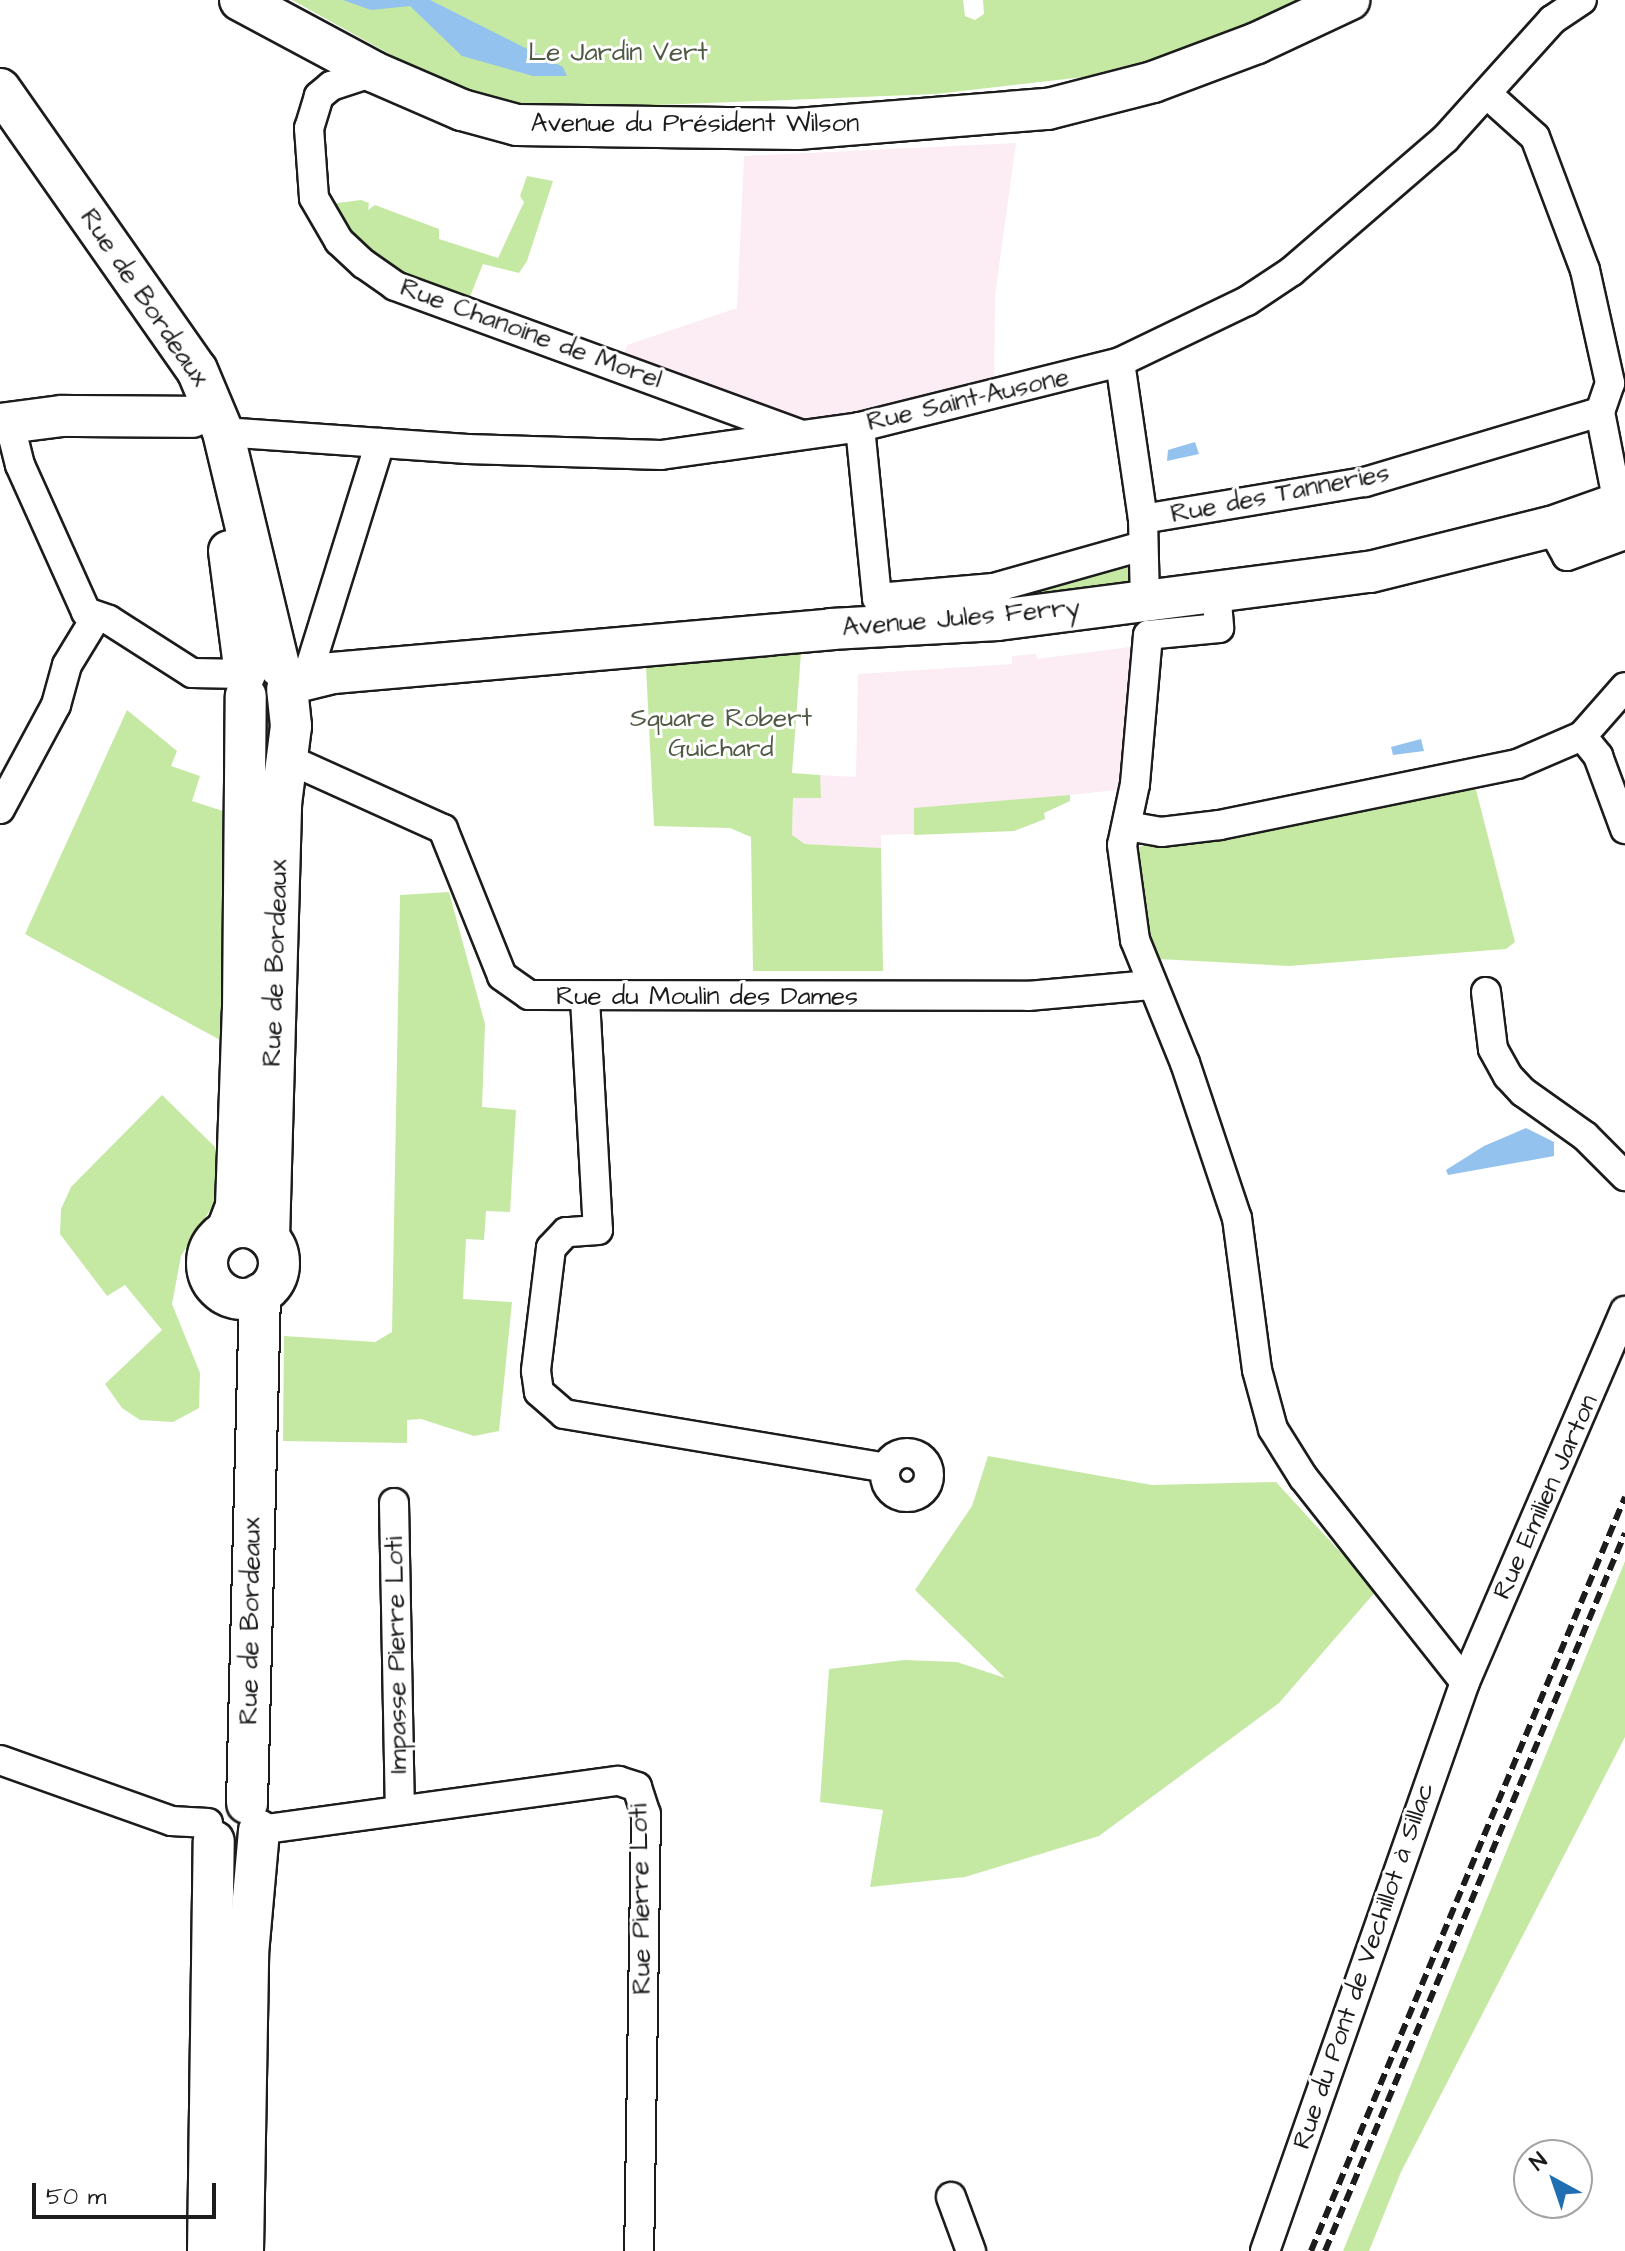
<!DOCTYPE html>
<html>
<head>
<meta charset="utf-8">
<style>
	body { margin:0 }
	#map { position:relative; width:1625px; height:2251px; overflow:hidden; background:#fff; font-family:"Architects Daughter",sans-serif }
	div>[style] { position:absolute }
	.built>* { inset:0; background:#fcecf4 }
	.green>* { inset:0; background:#c5e9a3 }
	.water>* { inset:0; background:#94c2ee }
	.roads { filter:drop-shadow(2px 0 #1c1c1c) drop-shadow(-2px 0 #1c1c1c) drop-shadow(0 2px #1c1c1c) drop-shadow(0 -2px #1c1c1c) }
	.street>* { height:28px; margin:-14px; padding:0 14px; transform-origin:14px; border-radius:14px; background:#fff }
	.street>.ring { margin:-14px; padding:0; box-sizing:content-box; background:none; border:28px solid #fff; border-radius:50% }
	.secondary>* { height:40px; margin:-20px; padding:0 20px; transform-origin:20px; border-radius:20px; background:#fff }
	.secondary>.ring { margin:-20px; padding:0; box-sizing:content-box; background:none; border:40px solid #fff; border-radius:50% }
	.rail>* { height:6px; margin-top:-3px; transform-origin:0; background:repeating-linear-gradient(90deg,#1c1c1c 0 12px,transparent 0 18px) }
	span { translate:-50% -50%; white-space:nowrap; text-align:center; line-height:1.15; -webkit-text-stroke:6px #fff; paint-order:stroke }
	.park-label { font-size:26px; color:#4f5a44 }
	.street-label { font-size:26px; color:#1c1c1c }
	.north { position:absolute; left:1513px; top:2139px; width:80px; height:80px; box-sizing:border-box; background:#fff; border:2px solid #a4a4a4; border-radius:50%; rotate:320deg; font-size:22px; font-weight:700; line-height:32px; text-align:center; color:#1c1c1c }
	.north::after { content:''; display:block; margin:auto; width:28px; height:36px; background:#1f6fb2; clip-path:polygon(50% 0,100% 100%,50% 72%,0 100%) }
	.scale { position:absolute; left:32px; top:2183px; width:184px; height:36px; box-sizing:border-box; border:4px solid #1c1c1c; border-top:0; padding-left:10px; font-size:24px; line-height:28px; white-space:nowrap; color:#1c1c1c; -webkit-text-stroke:6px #fff; paint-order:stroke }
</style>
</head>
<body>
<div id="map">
	<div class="built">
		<i style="clip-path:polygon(1016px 143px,995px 295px,994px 390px,801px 426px,622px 360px,627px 345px,737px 308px,744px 156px)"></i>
		<i style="clip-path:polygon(1137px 646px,1125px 789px,1070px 795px,1070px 801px,1044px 813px,1045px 819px,1014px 831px,881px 835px,881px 848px,805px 844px,792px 836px,793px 798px,820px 798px,820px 775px,856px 777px,858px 674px,1012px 664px,1012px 656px,1036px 654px,1037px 659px)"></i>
	</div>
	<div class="green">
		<i style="clip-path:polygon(292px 0,963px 0,965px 16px,975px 20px,984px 14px,983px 0,1308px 0,1163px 56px,1084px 77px,936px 94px,582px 108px,512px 103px,442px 83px)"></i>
		<i style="clip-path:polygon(527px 176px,553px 181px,527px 261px,519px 273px,483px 264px,467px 304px,380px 262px,342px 232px,330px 204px,361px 200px,369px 203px,368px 210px,375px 205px,439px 229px,439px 239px,498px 258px,524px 202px,520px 196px)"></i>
		<i style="clip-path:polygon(1135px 556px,1135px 583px,1022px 594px)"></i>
		<i style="clip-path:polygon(801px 653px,792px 773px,820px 775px,821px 798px,793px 798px,792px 835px,805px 844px,881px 848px,883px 971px,753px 971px,751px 837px,730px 828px,654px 826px,646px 667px)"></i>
		<i style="clip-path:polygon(127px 710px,177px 751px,171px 766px,200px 776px,192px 801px,229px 813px,222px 1041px,25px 934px)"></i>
		<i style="clip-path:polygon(1474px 782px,1515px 942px,1506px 949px,1289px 966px,1158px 959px,1148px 936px,1138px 847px)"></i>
		<i style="clip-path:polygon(1070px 795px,1070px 801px,1044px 813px,1045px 819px,1014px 831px,914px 835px,914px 808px)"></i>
		<i style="clip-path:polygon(449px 892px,485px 1024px,482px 1107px,516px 1110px,510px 1212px,486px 1211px,484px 1240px,466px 1239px,463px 1299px,512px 1302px,499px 1431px,474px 1436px,421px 1419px,407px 1420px,407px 1443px,283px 1441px,284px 1336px,375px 1342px,392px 1332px,400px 895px)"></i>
		<i style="clip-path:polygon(162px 1095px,215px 1147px,217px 1199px,181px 1256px,172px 1304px,200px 1373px,199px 1408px,173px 1422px,140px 1420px,122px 1408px,105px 1384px,162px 1330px,125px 1285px,107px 1296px,60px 1234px,61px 1209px,71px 1187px)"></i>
		<i style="clip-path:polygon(988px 1456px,1152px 1485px,1276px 1482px,1376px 1591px,1279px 1703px,1099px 1836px,965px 1877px,870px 1887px,883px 1810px,820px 1802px,829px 1669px,904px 1660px,957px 1662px,1005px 1678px,915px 1590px,972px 1506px)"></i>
		<i style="clip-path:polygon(1625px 1561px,1625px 1737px,1401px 2172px,1369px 2251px,1343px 2251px)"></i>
	</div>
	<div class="water">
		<i style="clip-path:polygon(343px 0,430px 0,563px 67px,567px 76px,533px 76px,462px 56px,410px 6px,371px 10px)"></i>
		<i style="clip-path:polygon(1195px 442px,1199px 454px,1167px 461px,1168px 450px)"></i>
		<i style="clip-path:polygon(1421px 739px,1424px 751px,1393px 755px,1391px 747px)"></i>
		<i style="clip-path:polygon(1526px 1128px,1554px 1142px,1554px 1156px,1448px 1175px,1446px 1170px,1484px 1146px)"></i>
	</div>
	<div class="roads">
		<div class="street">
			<i style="left:374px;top:72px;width:45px;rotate:162deg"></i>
			<i style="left:331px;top:86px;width:16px;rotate:140deg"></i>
			<i style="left:319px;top:96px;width:34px;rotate:107deg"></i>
			<i style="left:309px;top:128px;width:70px;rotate:85.9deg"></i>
			<i style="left:314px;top:198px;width:50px;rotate:59.8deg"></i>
			<i style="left:339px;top:241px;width:34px;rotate:43deg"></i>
			<i style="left:364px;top:264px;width:38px;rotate:35deg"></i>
			<i style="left:395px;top:286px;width:430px;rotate:20.1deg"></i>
			<i style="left:1487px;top:94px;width:64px;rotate:41.9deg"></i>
			<i style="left:1535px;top:137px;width:142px;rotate:69.4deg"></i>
			<i style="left:1585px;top:270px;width:116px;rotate:77.5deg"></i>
			<i style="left:1610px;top:383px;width:31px;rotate:109deg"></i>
			<i style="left:1600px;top:412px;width:94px;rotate:78.9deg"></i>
			<i style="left:1120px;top:362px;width:159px;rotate:81.7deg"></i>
			<i style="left:1143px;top:519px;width:81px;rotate:88.6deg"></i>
			<i style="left:9px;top:421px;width:45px;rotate:76deg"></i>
			<i style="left:20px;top:465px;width:161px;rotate:65.8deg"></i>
			<i style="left:86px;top:612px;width:24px;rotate:19deg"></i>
			<i style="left:109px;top:620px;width:98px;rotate:32.6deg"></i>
			<i style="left:192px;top:673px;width:53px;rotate:1.1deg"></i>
			<i style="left:860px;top:427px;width:172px;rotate:84.3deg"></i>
			<i style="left:877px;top:598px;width:117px;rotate:-4.9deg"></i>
			<i style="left:994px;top:588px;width:32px;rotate:83deg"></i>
			<i style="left:223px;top:432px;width:245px;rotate:4deg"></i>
			<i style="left:467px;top:449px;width:194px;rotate:1.8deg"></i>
			<i style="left:661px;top:455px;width:201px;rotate:-8deg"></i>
			<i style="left:860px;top:427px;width:268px;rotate:-14deg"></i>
			<i style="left:1120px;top:362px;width:141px;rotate:-25.7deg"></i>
			<i style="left:1247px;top:301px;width:54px;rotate:-33.7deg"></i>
			<i style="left:1292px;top:271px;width:202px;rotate:-40.8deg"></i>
			<i style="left:1445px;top:139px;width:160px;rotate:-48deg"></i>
			<i style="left:1552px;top:20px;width:36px;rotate:-34deg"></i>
			<i style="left:1143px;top:519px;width:225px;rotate:-9.5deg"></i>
			<i style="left:1365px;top:482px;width:245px;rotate:-16.6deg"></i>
			<i style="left:1551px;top:527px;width:33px;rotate:61deg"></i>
			<i style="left:1567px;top:556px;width:62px;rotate:-19.9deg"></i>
			<i style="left:994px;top:588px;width:154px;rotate:-15.8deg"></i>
			<i style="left:1216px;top:591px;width:37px;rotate:85deg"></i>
			<i style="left:1219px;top:628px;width:71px;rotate:174.4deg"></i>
			<i style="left:1148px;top:635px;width:150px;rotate:95deg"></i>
			<i style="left:1135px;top:784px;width:62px;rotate:102deg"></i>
			<i style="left:1122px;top:845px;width:96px;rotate:82.2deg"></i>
			<i style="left:1135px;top:940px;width:133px;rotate:67.9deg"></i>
			<i style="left:1185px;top:1063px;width:163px;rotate:71.5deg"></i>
			<i style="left:1237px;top:1218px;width:153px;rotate:82.5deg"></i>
			<i style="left:1257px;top:1370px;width:61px;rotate:74.8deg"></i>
			<i style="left:1273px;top:1429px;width:57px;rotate:58deg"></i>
			<i style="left:1303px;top:1477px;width:261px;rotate:51.7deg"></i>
			<i style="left:307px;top:677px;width:245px;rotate:-72.7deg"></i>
			<i style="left:1582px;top:736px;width:26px;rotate:51deg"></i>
			<i style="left:1598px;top:756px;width:78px;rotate:69.7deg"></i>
			<i style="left:288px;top:759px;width:170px;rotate:24.3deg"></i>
			<i style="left:443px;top:829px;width:158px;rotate:68.1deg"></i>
			<i style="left:502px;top:976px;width:33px;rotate:35deg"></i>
			<i style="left:529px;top:995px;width:499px;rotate:0.1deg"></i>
			<i style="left:1028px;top:996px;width:123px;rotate:-5.1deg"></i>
			<i style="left:0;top:809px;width:118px;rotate:-61.7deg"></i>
			<i style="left:56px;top:705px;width:41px;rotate:-74.6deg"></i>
			<i style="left:67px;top:665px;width:54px;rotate:-58.7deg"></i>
			<i style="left:1127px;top:826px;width:35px;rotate:10deg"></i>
			<i style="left:1161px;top:832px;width:59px;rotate:-6.8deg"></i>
			<i style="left:1220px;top:825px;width:303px;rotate:-11.6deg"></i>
			<i style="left:1517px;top:764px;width:71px;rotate:-23.3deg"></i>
			<i style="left:1582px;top:736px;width:65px;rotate:-48.7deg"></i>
			<i style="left:1486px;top:992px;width:57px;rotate:83deg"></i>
			<i style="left:1493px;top:1049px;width:31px;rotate:61deg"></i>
			<i style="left:1508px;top:1076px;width:22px;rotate:47deg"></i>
			<i style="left:1523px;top:1092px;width:76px;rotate:35.4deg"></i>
			<i style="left:1585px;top:1136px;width:57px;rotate:45deg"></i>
			<i style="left:585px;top:999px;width:231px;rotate:86.8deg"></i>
			<i style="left:598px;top:1230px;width:32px;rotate:176deg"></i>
			<i style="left:566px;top:1232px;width:22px;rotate:133deg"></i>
			<i style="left:551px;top:1248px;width:124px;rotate:97deg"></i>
			<i style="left:536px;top:1371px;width:21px;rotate:82deg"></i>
			<i style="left:539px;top:1392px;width:33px;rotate:41deg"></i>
			<i style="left:564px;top:1414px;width:326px;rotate:9.5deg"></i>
			<i class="ring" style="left:885px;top:1453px;width:16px;height:16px"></i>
			<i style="left:394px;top:1503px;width:304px;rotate:88.9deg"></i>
			<i style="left:0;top:1760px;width:182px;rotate:19.6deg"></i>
			<i style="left:171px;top:1821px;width:37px;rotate:3deg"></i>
			<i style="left:259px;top:1830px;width:363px;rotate:-7.8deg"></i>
			<i style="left:619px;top:1781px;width:19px;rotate:18deg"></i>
			<i style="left:637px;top:1787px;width:28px;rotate:72deg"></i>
			<i style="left:646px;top:1814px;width:437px;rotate:90.9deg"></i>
			<i style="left:951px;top:2197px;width:58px;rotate:69.7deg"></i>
			<i style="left:1265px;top:2251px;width:603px;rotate:-70.63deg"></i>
			<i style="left:1465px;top:1682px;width:404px;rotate:-66.7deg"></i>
		</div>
		<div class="secondary">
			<i style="left:240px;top:0;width:152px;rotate:28.2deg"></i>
			<i style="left:374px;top:72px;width:96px;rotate:23.4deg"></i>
			<i style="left:462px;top:110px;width:57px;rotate:15.3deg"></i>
			<i style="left:517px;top:125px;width:280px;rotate:0.8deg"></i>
			<i style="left:797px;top:129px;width:252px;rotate:-4.6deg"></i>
			<i style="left:1048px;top:109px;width:108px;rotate:-14.4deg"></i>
			<i style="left:1153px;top:82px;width:111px;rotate:-20.6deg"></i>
			<i style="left:1257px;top:43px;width:102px;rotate:-25.1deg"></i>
			<i style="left:0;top:89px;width:343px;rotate:55deg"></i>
			<i style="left:197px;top:370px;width:67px;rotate:67.2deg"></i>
			<i style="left:223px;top:432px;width:241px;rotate:76.5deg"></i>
			<i style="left:0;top:424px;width:63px;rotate:-7.4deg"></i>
			<i style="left:62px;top:416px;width:130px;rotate:0.4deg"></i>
			<i style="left:229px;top:551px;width:124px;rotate:82.6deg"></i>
			<i style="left:288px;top:684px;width:46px;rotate:-13.7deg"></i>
			<i style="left:333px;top:673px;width:500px;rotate:-5deg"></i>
			<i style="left:831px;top:629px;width:167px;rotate:-3.1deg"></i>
			<i style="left:998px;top:620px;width:375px;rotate:-7.4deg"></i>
			<i style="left:1370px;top:572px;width:187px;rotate:-14deg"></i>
			<i style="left:1551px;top:527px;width:78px;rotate:-19.4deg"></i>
			<i class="ring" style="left:207px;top:1227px;width:32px;height:32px"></i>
			<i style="left:227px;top:1230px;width:26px;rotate:-69deg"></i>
			<i style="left:236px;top:1206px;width:196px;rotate:-88deg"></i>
			<i style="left:243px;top:1010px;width:314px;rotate:-89.5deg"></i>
			<i style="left:269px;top:1238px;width:434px;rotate:-88.4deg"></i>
			<i style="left:281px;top:804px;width:79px;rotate:-82.7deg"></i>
			<i style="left:291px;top:726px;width:37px;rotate:-96deg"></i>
			<i style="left:247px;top:1803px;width:509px;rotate:-88.54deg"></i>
			<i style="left:208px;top:2251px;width:410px;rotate:-89.2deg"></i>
			<i style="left:243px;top:2251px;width:297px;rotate:-89deg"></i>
			<i style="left:248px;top:1954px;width:124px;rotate:-84.9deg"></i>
		</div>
	</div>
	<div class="rail">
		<i style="left:1311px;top:2251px;width:817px;rotate:-67.39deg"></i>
		<i style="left:1325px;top:2251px;width:778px;rotate:-67.32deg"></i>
	</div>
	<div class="park-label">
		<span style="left:618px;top:53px">Le Jardin Vert</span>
		<span style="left:721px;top:734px">Square Robert<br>Guichard</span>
	</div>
	<div class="street-label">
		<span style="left:695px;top:124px">Avenue du Président Wilson</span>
		<span style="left:144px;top:298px;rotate:56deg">Rue de Bordeaux</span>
		<span style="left:531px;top:334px;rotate:20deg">Rue Chanoine de Morel</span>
		<span style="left:968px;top:400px;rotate:-13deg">Rue Saint-Ausone</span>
		<span style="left:1280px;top:494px;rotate:-11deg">Rue des Tanneries</span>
		<span style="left:961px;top:618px;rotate:-5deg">Avenue Jules Ferry</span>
		<span style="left:276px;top:963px;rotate:-88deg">Rue de Bordeaux</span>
		<span style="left:707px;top:997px">Rue du Moulin des Dames</span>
		<span style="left:1546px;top:1497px;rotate:-66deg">Rue Emilien Jarton</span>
		<span style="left:251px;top:1621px;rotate:-89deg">Rue de Bordeaux</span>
		<span style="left:397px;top:1655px;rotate:-91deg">Impasse Pierre Loti</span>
		<span style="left:641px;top:1899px;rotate:-91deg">Rue Pierre Loti</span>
		<span style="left:1364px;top:1966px;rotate:-71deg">Rue du Pont de Vechillot à Sillac</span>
	</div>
	<div class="north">N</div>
	<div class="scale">50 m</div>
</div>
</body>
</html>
